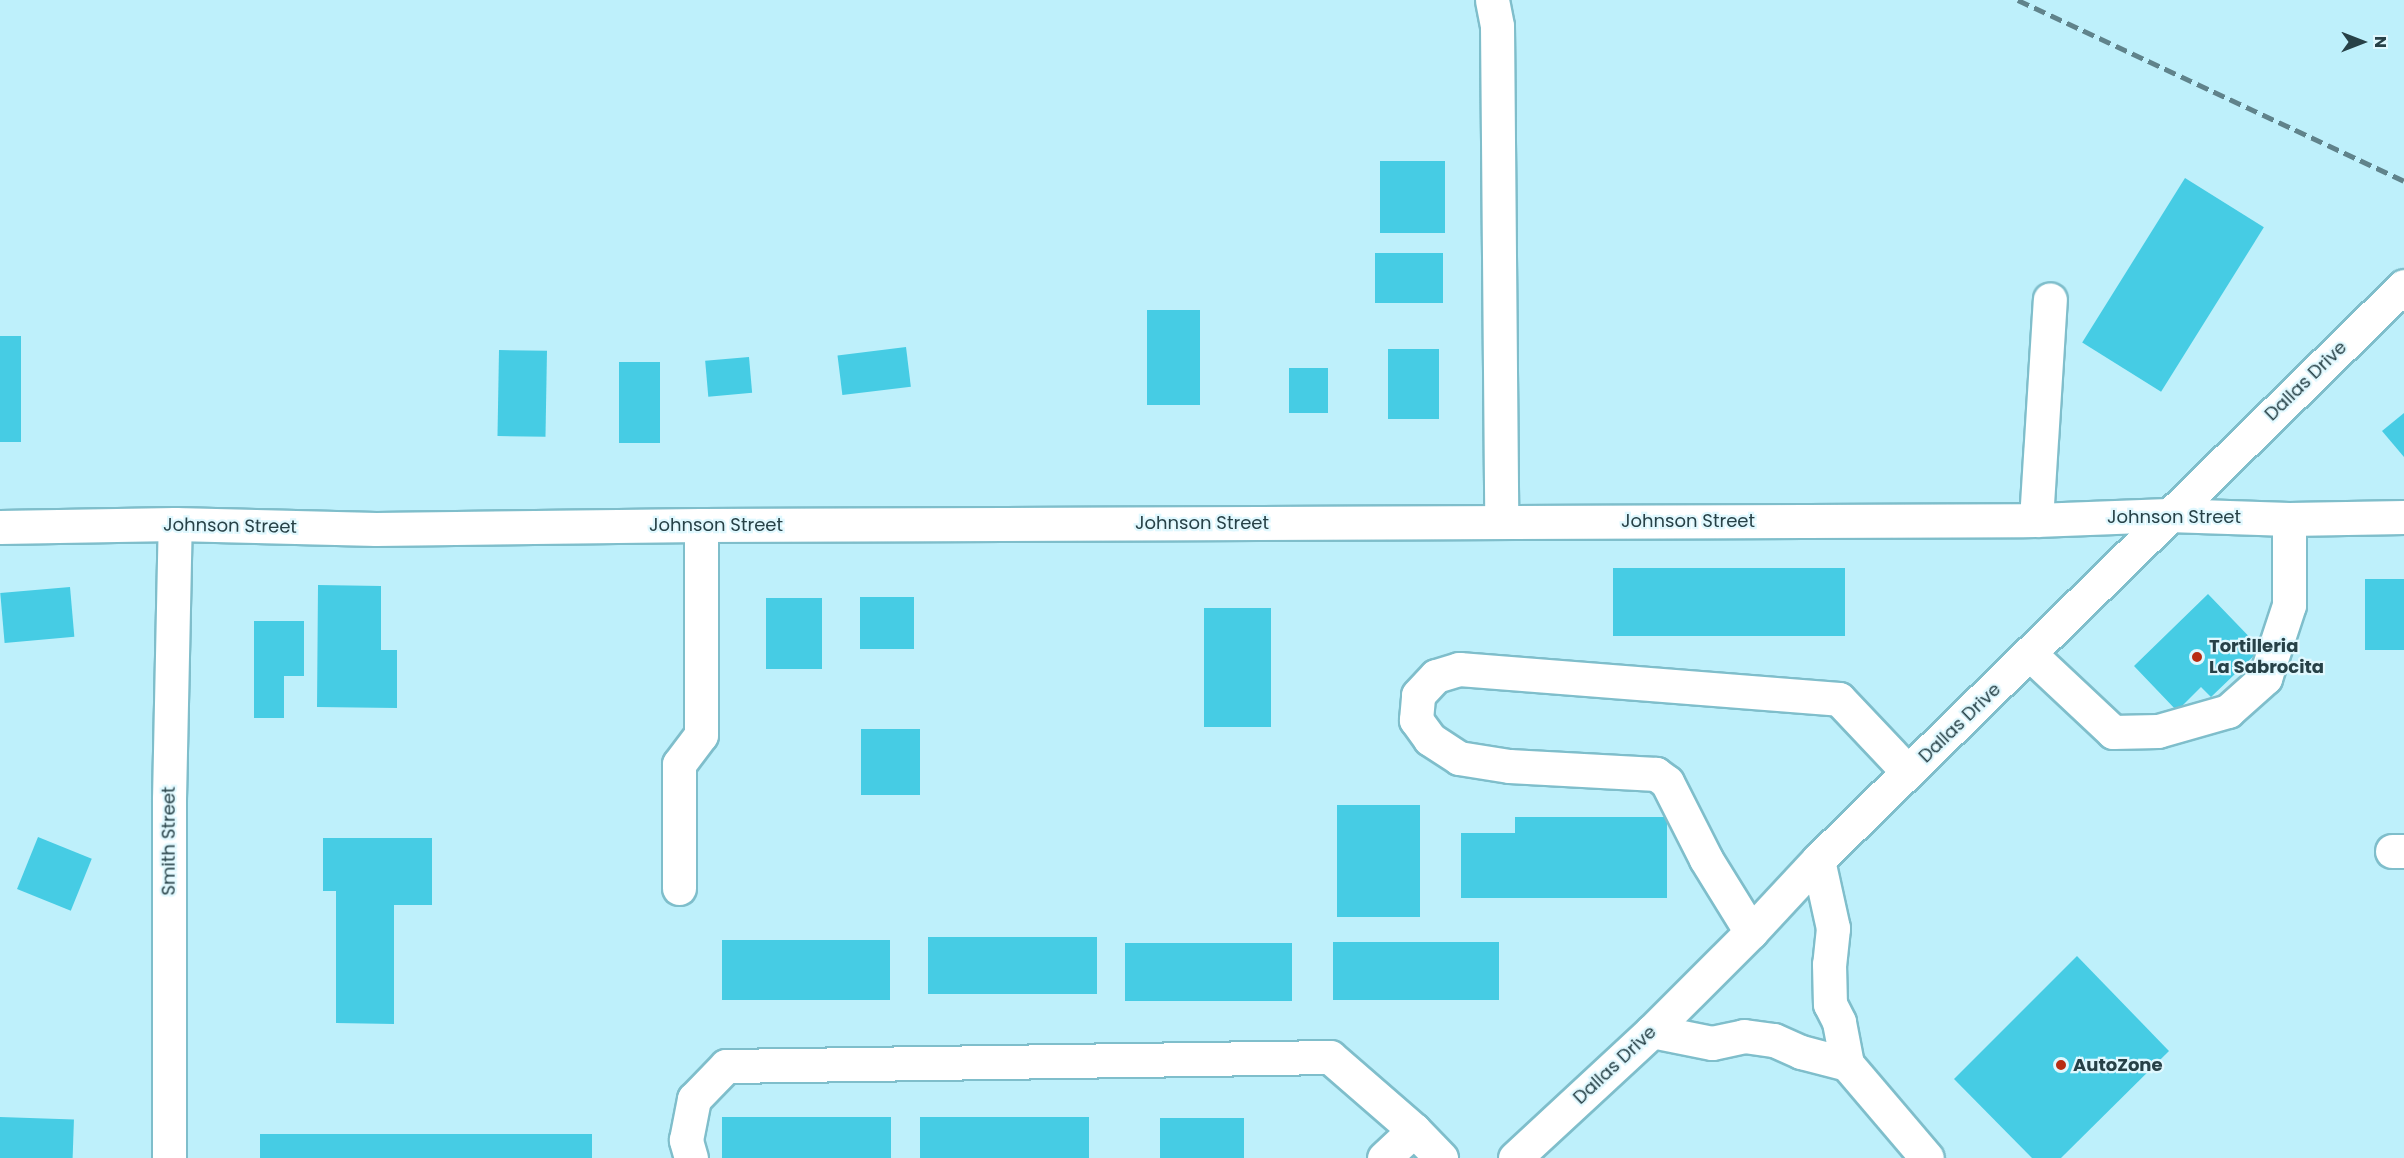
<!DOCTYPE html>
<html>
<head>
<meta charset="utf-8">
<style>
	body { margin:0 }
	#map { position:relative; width:2404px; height:1158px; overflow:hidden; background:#bef0fb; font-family:Poppins,sans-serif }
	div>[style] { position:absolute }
	.building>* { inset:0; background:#46cce4; transform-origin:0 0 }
	.roads { filter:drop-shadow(2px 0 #7fbecb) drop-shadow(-2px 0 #7fbecb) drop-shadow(0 2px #7fbecb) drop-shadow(0 -2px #7fbecb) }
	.minor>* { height:33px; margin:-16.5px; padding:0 16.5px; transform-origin:16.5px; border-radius:16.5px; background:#fff }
	.major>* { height:33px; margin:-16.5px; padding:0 16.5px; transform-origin:16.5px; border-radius:16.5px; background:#fff }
	.rail>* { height:4.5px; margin-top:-2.25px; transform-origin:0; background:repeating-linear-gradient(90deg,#60838b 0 12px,transparent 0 18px) }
	.dots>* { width:16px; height:16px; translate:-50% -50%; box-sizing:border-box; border:3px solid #e0f8fe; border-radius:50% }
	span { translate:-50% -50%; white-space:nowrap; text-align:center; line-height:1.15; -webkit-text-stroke:4.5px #e0f8fe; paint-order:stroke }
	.street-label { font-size:18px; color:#274147 }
	.poi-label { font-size:18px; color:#274147; font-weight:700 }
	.left { translate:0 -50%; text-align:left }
	.north { position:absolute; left:2332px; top:12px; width:60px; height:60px; -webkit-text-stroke:4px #e0f8fe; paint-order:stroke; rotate:90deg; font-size:16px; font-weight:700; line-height:24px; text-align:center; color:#274147 }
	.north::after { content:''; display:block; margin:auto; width:21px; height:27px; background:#274147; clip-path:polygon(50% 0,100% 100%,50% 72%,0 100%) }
</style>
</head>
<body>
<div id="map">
	<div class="building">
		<i style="left:1380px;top:161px;width:65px;height:72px"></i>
		<i style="left:2185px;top:178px;width:93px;height:194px;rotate:32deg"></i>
		<i style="left:1375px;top:253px;width:68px;height:50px"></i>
		<i style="left:1147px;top:310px;width:53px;height:95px"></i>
		<i style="left:0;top:336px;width:21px;height:106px"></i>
		<i style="left:906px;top:347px;width:40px;height:69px;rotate:83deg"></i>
		<i style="left:1388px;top:349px;width:51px;height:70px"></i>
		<i style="left:499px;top:350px;width:48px;height:86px;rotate:1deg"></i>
		<i style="left:749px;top:357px;width:36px;height:44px;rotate:85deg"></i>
		<i style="left:619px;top:362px;width:41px;height:81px"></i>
		<i style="left:1289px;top:368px;width:39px;height:45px"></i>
		<i style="clip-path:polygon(2404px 413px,2404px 457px,2382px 431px)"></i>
		<i style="left:1613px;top:568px;width:232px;height:68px"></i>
		<i style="left:2365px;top:579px;width:39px;height:71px"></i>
		<i style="clip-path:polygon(318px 585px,381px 586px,381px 650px,397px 650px,397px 708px,317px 707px)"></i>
		<i style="left:70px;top:587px;width:50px;height:70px;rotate:85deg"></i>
		<i style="clip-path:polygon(2208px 594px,2261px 649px,2211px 697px,2201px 687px,2177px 711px,2134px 666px)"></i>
		<i style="left:860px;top:597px;width:54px;height:52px"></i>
		<i style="left:766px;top:598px;width:56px;height:71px"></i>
		<i style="left:1204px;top:608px;width:67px;height:119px"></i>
		<i style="clip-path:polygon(254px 621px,304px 621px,304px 676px,284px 676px,284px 718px,254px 718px)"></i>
		<i style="left:861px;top:729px;width:59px;height:66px"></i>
		<i style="left:1337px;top:805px;width:83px;height:112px"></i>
		<i style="clip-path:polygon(1515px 817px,1667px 817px,1667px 898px,1461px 898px,1461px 833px,1515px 833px)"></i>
		<i style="left:38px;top:837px;width:58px;height:56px;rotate:22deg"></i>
		<i style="clip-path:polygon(323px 838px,432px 838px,432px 905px,394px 905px,394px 1024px,336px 1023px,336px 891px,323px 891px)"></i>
		<i style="left:928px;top:937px;width:169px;height:57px"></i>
		<i style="left:722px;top:940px;width:168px;height:60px"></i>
		<i style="left:1333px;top:942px;width:166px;height:58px"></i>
		<i style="left:1125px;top:943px;width:167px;height:58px"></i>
		<i style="clip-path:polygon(2077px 956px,2169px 1051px,2061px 1158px,2032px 1158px,1954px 1079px)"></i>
		<i style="left:0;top:1117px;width:74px;height:41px;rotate:2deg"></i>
		<i style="left:722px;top:1117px;width:169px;height:41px"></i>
		<i style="left:920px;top:1117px;width:169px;height:41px"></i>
		<i style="left:1160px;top:1118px;width:84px;height:40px"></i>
		<i style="left:260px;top:1134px;width:332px;height:24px"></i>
	</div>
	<div class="roads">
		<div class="minor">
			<i style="left:1492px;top:0;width:26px;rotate:79deg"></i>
			<i style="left:1497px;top:26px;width:496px;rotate:89.5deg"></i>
			<i style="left:2036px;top:520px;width:221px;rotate:-86.4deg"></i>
			<i style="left:0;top:527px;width:175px;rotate:-1deg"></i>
			<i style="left:175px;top:524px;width:201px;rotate:1.4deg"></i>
			<i style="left:376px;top:529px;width:325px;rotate:-0.7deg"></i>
			<i style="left:701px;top:525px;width:1335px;rotate:-0.21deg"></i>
			<i style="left:2036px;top:520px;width:132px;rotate:-2.2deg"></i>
			<i style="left:2168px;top:515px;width:121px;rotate:1.9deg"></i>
			<i style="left:2289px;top:519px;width:115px;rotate:-1deg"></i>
			<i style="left:2030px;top:654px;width:114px;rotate:43.2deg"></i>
			<i style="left:2113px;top:732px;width:45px;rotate:-1.3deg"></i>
			<i style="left:2158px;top:731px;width:73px;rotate:-15.9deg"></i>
			<i style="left:2228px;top:711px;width:50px;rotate:-41.7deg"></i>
			<i style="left:2265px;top:678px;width:77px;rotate:-71.8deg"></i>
			<i style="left:2289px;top:605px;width:86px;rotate:-90deg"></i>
			<i style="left:2392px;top:851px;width:12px"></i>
			<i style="left:1818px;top:860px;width:70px;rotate:77.6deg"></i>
			<i style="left:1833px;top:928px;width:36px;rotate:96deg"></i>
			<i style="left:1829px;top:964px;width:40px;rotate:88.6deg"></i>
			<i style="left:1830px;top:1004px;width:20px;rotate:63deg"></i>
			<i style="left:1839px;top:1022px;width:43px;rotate:79.2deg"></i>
			<i style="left:1847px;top:1064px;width:123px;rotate:49.6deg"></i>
			<i style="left:679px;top:888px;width:124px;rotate:-90deg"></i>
			<i style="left:679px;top:764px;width:36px;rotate:-53deg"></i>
			<i style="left:701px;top:735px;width:210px;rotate:-90deg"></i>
			<i style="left:1751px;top:932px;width:86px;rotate:-121.7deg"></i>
			<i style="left:1706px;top:859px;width:86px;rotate:-116.9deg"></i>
			<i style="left:1667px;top:782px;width:14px;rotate:-144deg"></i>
			<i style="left:1656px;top:774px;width:147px;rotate:-176.9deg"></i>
			<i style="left:1509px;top:766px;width:51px;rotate:-170.9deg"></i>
			<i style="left:1459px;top:758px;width:35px;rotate:-147deg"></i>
			<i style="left:1430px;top:739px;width:24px;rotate:-126deg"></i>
			<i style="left:1416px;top:720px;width:25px;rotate:-85deg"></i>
			<i style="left:1418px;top:695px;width:26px;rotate:-47deg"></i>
			<i style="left:1436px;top:676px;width:24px;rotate:-17deg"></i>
			<i style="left:1459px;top:669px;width:381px;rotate:4.5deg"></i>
			<i style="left:1839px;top:699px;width:100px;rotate:46.6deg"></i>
			<i style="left:1652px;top:1031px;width:61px;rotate:11.3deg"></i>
			<i style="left:1712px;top:1043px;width:33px;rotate:-12deg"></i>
			<i style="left:1744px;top:1036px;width:30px;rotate:8deg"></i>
			<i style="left:1774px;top:1040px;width:30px;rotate:24deg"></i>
			<i style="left:1801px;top:1052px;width:48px;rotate:14.6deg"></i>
			<i style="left:169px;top:1158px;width:359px;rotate:-90deg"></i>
			<i style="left:169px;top:799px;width:275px;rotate:-88.8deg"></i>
			<i style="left:691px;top:1158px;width:19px;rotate:-106deg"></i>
			<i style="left:686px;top:1140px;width:42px;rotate:-79deg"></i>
			<i style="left:694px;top:1099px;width:46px;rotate:-45.9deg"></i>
			<i style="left:726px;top:1066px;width:604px;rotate:-0.85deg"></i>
			<i style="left:1330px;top:1057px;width:111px;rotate:41deg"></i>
			<i style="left:1414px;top:1130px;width:39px;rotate:46deg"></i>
			<i style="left:1384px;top:1158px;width:41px;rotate:-43deg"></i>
		</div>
		<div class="major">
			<i style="left:1515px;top:1158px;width:187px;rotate:-42.8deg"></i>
			<i style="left:1652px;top:1031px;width:140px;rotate:-45deg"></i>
			<i style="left:1751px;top:932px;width:98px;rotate:-47.1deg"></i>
			<i style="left:1818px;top:860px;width:820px;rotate:-44.41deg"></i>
		</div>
	</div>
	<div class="rail">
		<i style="left:2018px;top:0;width:426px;rotate:25.1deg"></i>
	</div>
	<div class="dots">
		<i style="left:2197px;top:657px;background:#b82d13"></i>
		<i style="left:2061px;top:1065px;background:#b82d13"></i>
	</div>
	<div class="street-label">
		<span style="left:2306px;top:381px;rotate:-44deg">Dallas Drive</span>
		<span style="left:2174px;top:517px">Johnson Street</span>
		<span style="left:1688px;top:521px">Johnson Street</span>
		<span style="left:1202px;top:523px">Johnson Street</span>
		<span style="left:716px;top:525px">Johnson Street</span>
		<span style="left:230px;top:526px;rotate:1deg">Johnson Street</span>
		<span style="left:1960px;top:723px;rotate:-44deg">Dallas Drive</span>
		<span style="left:169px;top:841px;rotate:-90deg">Smith Street</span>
		<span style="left:1615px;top:1065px;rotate:-43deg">Dallas Drive</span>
	</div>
	<div class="poi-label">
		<span class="left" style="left:2209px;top:657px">Tortilleria<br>La Sabrocita</span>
		<span class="left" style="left:2073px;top:1065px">AutoZone</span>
	</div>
	<div class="north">N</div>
</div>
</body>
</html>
